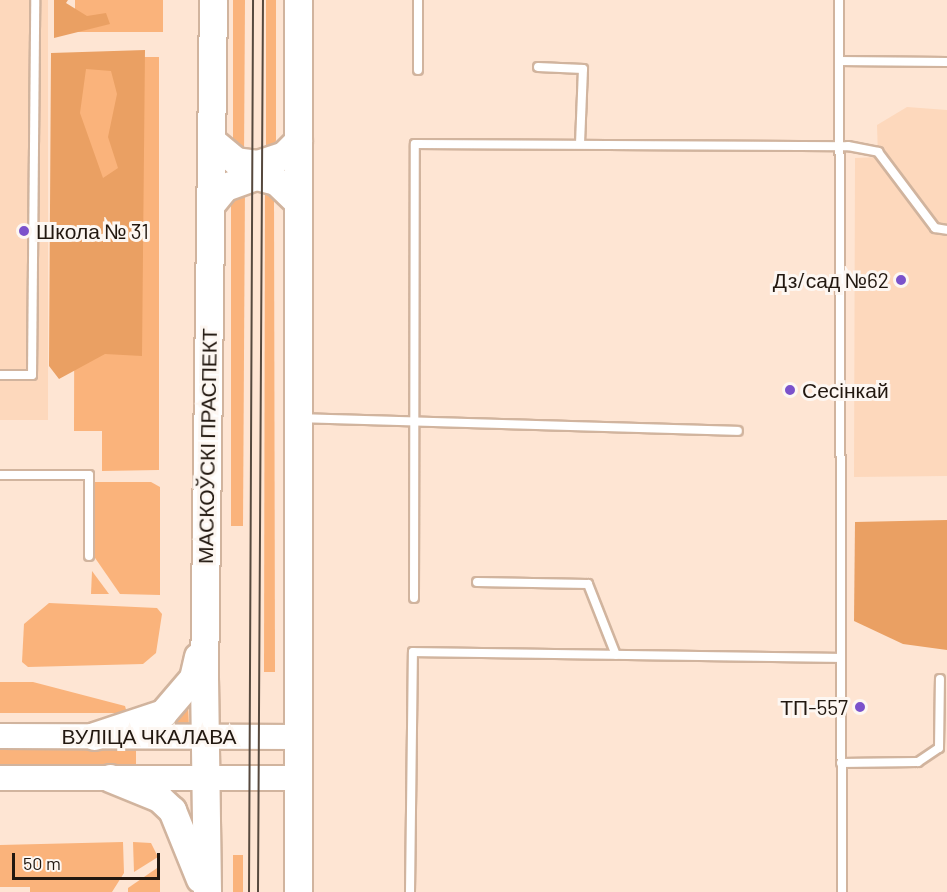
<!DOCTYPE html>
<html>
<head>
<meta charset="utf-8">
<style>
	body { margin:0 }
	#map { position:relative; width:947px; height:892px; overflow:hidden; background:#fee5d3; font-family:Barlow,sans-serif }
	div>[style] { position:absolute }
	.built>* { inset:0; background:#fdd8bc; transform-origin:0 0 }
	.green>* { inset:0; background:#fab37b; transform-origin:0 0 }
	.forest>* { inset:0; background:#eaa063 }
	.roads { filter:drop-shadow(2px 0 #d1b49e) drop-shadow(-2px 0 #d1b49e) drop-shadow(0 2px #d1b49e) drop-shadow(0 -2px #d1b49e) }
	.service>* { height:8px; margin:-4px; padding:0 4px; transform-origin:4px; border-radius:4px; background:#fff }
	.secondary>* { height:24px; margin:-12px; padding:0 12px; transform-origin:12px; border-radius:12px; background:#fff }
	.primary>* { height:27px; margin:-13.5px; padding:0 13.5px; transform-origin:13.5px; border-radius:13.5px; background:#fff }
	.tram>* { height:1.5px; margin:-0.75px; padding:0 0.75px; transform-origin:0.75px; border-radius:0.75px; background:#56493e }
	.dots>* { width:16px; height:16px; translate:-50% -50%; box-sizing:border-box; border:3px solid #fdf7f2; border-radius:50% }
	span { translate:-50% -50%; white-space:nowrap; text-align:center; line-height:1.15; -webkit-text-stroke:6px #fdf7f2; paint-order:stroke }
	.poi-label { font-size:21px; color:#221810 }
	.left { translate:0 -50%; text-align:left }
	.right { translate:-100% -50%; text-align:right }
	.street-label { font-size:21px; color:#221810 }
	.scale { position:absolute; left:12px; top:853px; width:148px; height:27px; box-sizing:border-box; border:3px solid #221810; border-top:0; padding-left:8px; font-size:18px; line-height:21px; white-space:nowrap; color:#221810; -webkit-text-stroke:4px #fdf7f2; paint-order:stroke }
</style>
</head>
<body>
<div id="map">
	<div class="built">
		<i style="left:0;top:0;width:48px;height:420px"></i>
		<i style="clip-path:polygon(907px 107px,947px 110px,947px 476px,854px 477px,855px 158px,878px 157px,877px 125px)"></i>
	</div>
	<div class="green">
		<i style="left:75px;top:0;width:88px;height:32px"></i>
		<i style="clip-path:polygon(233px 0,245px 0,244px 158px,233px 142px)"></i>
		<i style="clip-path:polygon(266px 0,276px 0,276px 140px,274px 151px,266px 157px)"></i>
		<i style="clip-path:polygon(75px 57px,159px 57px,159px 470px,102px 471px,102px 431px,74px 431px)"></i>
		<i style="clip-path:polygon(245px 184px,243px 526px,231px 526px,231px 197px)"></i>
		<i style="clip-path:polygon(265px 186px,274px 196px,275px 672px,264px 672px)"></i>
		<i style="clip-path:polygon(93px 482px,151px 482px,160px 487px,160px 595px,120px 594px,93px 555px)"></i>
		<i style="clip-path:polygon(92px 571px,109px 594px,91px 594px)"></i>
		<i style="clip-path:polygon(49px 603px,157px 608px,162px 614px,156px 653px,143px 664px,28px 667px,22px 662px,24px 624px)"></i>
		<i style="clip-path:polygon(0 682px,33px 682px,125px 706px,127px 713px,0 713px)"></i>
		<i style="clip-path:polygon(188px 702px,189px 728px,162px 729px,181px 716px)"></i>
		<i style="left:0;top:743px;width:136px;height:22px"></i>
		<i style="clip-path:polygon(123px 842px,124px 873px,112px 892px,30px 892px,30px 887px,0 887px,0 845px)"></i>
		<i style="clip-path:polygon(133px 842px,151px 843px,158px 857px,134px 872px)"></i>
		<i style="left:233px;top:855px;width:10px;height:37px"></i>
		<i style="clip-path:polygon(160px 866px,160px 892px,128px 892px,128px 888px)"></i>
	</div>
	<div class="forest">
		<i style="clip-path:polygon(54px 0,68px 0,66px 3px,87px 16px,106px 13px,110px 24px,54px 38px)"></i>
		<i style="clip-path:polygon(evenodd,145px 50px,142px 356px,105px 354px,59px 379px,49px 366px,51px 53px,145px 50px,86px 69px,111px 71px,117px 94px,108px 137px,118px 168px,103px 178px,80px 113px,86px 69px)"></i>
		<i style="clip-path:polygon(947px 520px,947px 650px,903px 644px,854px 621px,855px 522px)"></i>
	</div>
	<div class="roads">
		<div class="service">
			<i style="left:839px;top:0;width:892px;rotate:89.81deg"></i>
			<i style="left:839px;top:61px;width:108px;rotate:0.5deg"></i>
			<i style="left:538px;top:67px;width:45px;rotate:2.5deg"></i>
			<i style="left:583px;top:69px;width:75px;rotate:92.3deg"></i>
			<i style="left:418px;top:70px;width:70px;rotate:-90deg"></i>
			<i style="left:0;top:375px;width:32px"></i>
			<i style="left:32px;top:375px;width:375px;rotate:-89.5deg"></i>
			<i style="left:300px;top:418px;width:438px;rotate:1.7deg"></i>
			<i style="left:0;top:475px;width:89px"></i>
			<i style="left:89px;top:475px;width:81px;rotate:90deg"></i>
			<i style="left:477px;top:582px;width:111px;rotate:1deg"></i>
			<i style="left:588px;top:584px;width:76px;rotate:68.5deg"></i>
			<i style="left:414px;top:598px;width:454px;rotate:-89.9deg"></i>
			<i style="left:415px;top:144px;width:433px;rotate:0.3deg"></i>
			<i style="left:848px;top:146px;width:31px;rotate:11deg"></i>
			<i style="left:878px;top:152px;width:95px;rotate:53.1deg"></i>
			<i style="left:935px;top:228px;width:12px;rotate:9deg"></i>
			<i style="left:841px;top:763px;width:77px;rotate:-0.7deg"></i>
			<i style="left:918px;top:762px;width:25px;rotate:-34deg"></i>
			<i style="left:939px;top:748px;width:69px;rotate:-89.2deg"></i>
			<i style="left:410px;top:892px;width:240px;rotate:-89.3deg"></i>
			<i style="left:413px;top:652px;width:428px;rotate:0.8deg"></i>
		</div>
		<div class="secondary">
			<i style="left:0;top:736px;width:298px;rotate:0.2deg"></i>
			<i style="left:0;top:778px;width:298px"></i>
		</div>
		<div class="primary">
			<i style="left:212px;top:141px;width:31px;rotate:40deg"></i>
			<i style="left:236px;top:161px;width:21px;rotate:8deg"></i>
			<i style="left:257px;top:164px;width:28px;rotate:-18deg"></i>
			<i style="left:284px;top:155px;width:20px;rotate:-45deg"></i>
			<i style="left:211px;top:204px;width:22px;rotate:-51deg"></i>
			<i style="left:225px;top:187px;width:33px;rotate:-20deg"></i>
			<i style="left:256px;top:176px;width:21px;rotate:14deg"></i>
			<i style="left:276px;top:181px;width:30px;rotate:44deg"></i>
			<i style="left:94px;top:736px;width:73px;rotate:-18.4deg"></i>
			<i style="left:163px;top:713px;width:46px;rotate:-49.4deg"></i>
			<i style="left:193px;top:678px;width:22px;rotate:-77deg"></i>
			<i style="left:110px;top:778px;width:53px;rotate:22.2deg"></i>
			<i style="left:159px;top:798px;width:18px;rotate:43deg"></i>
			<i style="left:172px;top:810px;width:74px;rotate:67.9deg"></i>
			<i style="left:207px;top:892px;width:213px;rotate:-90.8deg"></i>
			<i style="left:204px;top:679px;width:679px;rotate:-89.24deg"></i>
			<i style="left:298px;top:892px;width:892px;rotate:-90deg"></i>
		</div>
	</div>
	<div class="tram">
		<i style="left:249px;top:892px;width:892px;rotate:-89.74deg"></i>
		<i style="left:258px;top:892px;width:892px;rotate:-89.68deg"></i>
	</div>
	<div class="dots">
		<i style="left:24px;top:231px;background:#7b52cb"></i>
		<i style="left:901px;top:280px;background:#7b52cb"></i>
		<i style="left:790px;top:390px;background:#7b52cb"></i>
		<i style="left:860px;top:707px;background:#7b52cb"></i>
	</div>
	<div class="poi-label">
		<span class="left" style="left:36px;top:231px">Школа № 31</span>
		<span class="right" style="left:889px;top:280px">Дз/сад №62</span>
		<span class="left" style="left:802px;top:390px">Сесінкай</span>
		<span class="right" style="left:848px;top:707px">ТП-557</span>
	</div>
	<div class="street-label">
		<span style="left:207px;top:446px;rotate:-89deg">МАСКОЎСКІ ПРАСПЕКТ</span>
		<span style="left:149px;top:736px">ВУЛІЦА ЧКАЛАВА</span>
	</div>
	<div class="scale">50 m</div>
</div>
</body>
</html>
